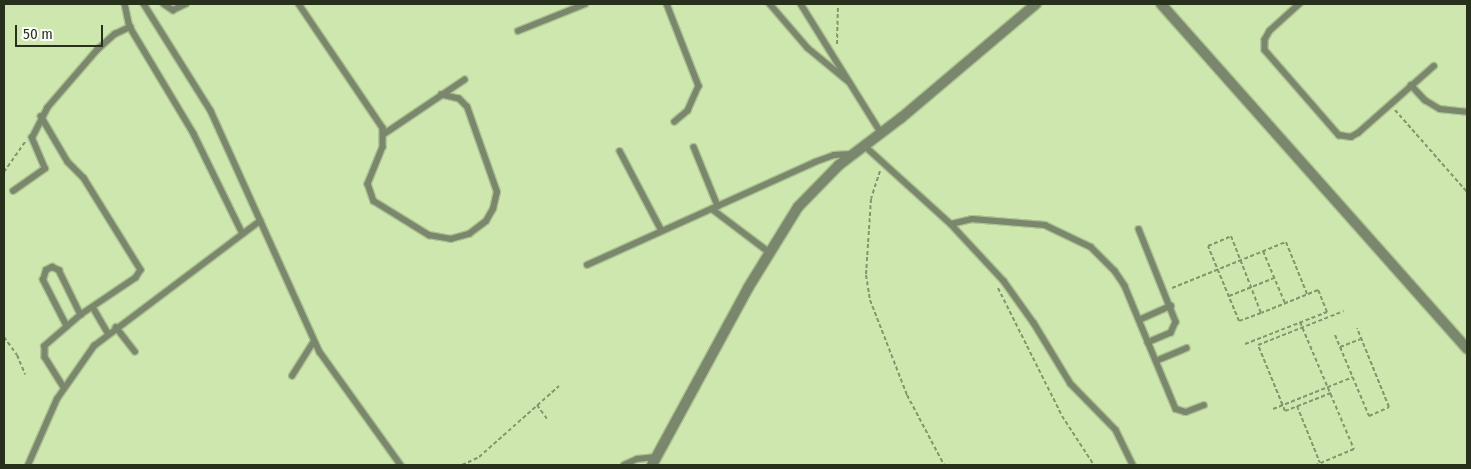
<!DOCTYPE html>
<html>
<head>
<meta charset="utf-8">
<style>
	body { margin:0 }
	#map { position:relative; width:1471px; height:469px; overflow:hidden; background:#cde7af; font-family:"Fira Sans Condensed",sans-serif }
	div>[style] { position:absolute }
	.path>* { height:2px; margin-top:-1px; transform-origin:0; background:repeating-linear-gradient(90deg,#83956d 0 4px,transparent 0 6.5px) }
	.roads { filter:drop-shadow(1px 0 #acc291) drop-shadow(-1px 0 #acc291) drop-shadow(0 1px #acc291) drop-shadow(0 -1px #acc291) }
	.service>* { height:5.5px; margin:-2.75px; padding:0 2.75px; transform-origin:2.75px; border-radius:2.75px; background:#7a876c }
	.minor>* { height:10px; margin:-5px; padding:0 5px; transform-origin:5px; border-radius:5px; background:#7a876c }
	span { translate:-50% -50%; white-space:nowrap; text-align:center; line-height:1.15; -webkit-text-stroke:4px #fcfef9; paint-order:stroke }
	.frame { position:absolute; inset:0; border:5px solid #27301b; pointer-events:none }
	.scale { position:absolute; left:15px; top:25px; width:88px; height:22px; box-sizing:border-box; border:2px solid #27301b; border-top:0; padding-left:6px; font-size:15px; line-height:18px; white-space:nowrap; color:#27301b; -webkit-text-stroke:4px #fcfef9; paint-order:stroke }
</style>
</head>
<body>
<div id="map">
	<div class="path">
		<i style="left:837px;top:44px;width:40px;rotate:-88.6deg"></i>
		<i style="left:1395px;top:110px;width:109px;rotate:48.7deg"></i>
		<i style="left:880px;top:171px;width:29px;rotate:108deg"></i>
		<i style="left:871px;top:199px;width:76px;rotate:93.8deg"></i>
		<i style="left:866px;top:275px;width:25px;rotate:81deg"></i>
		<i style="left:870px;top:300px;width:102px;rotate:68.7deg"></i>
		<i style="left:907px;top:395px;width:79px;rotate:62.1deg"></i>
		<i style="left:4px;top:172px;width:37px;rotate:-55deg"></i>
		<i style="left:1263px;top:251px;width:56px;rotate:67.1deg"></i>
		<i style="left:998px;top:288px;width:143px;rotate:63.4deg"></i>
		<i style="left:1062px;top:416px;width:59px;rotate:56.9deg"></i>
		<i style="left:1172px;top:288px;width:123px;rotate:-22deg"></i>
		<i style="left:1286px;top:242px;width:56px;rotate:68deg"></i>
		<i style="left:1229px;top:296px;width:48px;rotate:-21.8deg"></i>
		<i style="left:1300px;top:322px;width:138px;rotate:67deg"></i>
		<i style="left:1354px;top:449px;width:41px;rotate:157.2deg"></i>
		<i style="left:1335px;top:335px;width:88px;rotate:67.2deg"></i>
		<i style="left:1369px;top:416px;width:22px;rotate:-24deg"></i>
		<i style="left:1389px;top:407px;width:85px;rotate:-112.1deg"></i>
		<i style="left:4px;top:337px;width:22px;rotate:54deg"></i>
		<i style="left:17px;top:355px;width:21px;rotate:67deg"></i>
		<i style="left:1245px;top:344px;width:88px;rotate:-21.3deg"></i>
		<i style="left:1327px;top:312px;width:24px;rotate:-112deg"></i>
		<i style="left:1318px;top:290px;width:61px;rotate:158deg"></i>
		<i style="left:1261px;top:313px;width:23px;rotate:160deg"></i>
		<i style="left:1239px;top:321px;width:81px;rotate:-112.5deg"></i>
		<i style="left:1208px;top:246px;width:25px;rotate:-23deg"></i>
		<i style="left:1231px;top:236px;width:83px;rotate:68.7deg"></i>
		<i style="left:1340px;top:347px;width:22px;rotate:-21deg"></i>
		<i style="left:1331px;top:393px;width:49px;rotate:158.6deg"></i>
		<i style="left:1285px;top:411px;width:71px;rotate:-112.2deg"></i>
		<i style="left:1258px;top:345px;width:92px;rotate:-21.6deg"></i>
		<i style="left:537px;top:405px;width:17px;rotate:54deg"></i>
		<i style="left:1297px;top:406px;width:61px;rotate:68deg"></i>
		<i style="left:1273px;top:409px;width:86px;rotate:-21.8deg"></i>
		<i style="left:462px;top:465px;width:19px;rotate:-25deg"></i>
		<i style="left:479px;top:457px;width:107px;rotate:-41.6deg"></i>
	</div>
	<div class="roads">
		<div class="service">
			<i style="left:125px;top:4px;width:24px;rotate:78deg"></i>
			<i style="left:130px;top:27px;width:125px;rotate:59.1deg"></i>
			<i style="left:194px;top:134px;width:111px;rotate:63.9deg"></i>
			<i style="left:144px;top:4px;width:126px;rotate:57.9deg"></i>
			<i style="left:211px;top:111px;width:265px;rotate:65.7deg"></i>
			<i style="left:320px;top:352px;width:139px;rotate:54.4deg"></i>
			<i style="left:164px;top:4px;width:11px;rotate:34deg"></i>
			<i style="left:173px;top:10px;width:14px;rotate:-25deg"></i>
			<i style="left:299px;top:4px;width:150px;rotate:55.9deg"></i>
			<i style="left:383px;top:128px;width:19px;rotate:90deg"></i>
			<i style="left:383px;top:147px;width:40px;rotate:112deg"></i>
			<i style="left:368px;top:184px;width:18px;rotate:71deg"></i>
			<i style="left:374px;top:201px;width:65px;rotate:31.7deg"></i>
			<i style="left:429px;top:235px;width:22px;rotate:10deg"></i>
			<i style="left:451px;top:239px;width:19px;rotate:-16deg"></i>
			<i style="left:469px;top:234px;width:21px;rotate:-37deg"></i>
			<i style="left:486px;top:221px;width:14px;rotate:-60deg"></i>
			<i style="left:493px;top:209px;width:17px;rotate:-77deg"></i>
			<i style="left:497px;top:192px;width:90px;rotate:-109.4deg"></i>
			<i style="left:467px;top:107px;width:11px;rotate:-135deg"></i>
			<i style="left:459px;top:99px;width:18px;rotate:-167deg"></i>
			<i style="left:667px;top:4px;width:88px;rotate:68.7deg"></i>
			<i style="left:699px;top:86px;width:27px;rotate:114deg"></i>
			<i style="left:688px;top:111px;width:17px;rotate:140deg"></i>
			<i style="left:770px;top:4px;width:58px;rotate:49.2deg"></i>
			<i style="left:808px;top:48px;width:52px;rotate:39.5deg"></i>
			<i style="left:801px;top:4px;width:153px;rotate:58.1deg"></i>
			<i style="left:1300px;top:4px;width:40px;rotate:138deg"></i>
			<i style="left:1270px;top:31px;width:10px;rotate:119deg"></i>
			<i style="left:1265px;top:40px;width:10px;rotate:90deg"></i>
			<i style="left:1265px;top:50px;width:113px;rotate:49deg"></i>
			<i style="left:1339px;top:135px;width:12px;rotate:9deg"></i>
			<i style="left:1351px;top:137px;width:8px;rotate:-30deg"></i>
			<i style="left:1358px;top:133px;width:101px;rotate:-41.4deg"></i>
			<i style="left:518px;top:31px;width:72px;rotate:-21.9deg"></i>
			<i style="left:1411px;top:85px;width:21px;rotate:47deg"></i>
			<i style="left:1425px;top:100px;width:17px;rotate:31deg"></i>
			<i style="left:1440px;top:109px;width:27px;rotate:6deg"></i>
			<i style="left:41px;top:116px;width:53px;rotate:59.6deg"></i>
			<i style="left:68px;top:162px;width:23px;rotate:45deg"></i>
			<i style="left:84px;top:178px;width:108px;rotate:58.2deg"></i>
			<i style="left:141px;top:270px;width:9px;rotate:122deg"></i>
			<i style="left:136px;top:278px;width:66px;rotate:146.1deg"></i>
			<i style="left:81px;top:315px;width:48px;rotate:139.3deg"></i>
			<i style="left:45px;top:346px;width:11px;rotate:90deg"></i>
			<i style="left:45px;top:357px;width:36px;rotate:58deg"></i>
			<i style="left:384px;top:134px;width:97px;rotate:-34deg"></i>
			<i style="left:865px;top:146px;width:116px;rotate:42.2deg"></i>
			<i style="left:951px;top:224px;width:78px;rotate:47.1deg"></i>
			<i style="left:1004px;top:281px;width:52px;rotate:54.5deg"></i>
			<i style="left:1034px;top:323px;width:71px;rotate:58.8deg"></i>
			<i style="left:1071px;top:384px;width:64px;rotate:45.6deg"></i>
			<i style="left:1116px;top:430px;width:39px;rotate:64deg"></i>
			<i style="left:694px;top:147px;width:64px;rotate:67.9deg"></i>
			<i style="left:620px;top:151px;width:90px;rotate:62.3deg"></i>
			<i style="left:13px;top:191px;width:39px;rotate:-35deg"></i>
			<i style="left:45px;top:169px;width:34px;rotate:-113deg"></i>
			<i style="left:32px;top:138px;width:34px;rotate:-63deg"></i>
			<i style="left:47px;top:108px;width:77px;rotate:-49.2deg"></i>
			<i style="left:97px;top:50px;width:24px;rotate:-42deg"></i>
			<i style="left:115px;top:34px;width:17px;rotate:-25deg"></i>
			<i style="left:712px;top:209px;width:71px;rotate:37deg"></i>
			<i style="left:951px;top:224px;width:22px;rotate:-13deg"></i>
			<i style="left:972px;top:219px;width:73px;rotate:4.7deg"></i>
			<i style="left:1045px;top:225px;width:51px;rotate:25.6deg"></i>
			<i style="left:1091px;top:247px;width:34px;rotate:45deg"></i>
			<i style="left:1115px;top:271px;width:18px;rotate:56deg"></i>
			<i style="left:1125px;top:286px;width:133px;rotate:67.5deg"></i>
			<i style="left:1176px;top:409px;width:10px;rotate:17deg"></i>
			<i style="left:1186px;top:412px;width:19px;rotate:-21deg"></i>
			<i style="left:1139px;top:229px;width:100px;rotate:68.3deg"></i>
			<i style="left:1176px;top:322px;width:12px;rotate:114deg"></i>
			<i style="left:1171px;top:333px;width:25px;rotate:157deg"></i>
			<i style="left:587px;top:265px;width:250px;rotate:-24.3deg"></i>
			<i style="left:815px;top:162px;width:20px;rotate:-20deg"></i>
			<i style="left:834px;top:155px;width:18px;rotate:-3deg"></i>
			<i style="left:93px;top:307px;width:30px;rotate:60deg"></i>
			<i style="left:1139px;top:320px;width:35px;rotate:-24deg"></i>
			<i style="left:67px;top:327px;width:53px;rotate:-117.1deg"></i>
			<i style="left:43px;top:280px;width:10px;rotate:-73deg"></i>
			<i style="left:46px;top:270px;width:7px;rotate:-27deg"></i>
			<i style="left:52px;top:267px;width:8px;rotate:23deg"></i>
			<i style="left:59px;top:270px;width:50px;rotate:63.9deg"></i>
			<i style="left:116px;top:327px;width:31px;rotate:52deg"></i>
			<i style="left:1156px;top:361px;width:33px;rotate:-23deg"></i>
			<i style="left:292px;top:376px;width:41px;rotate:-57.8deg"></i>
			<i style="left:28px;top:465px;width:72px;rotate:-66.3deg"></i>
			<i style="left:57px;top:399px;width:65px;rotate:-55.1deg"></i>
			<i style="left:94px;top:346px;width:208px;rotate:-37deg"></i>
			<i style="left:624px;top:465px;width:14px;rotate:-25deg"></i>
			<i style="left:637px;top:459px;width:19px;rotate:-6deg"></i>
		</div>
		<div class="minor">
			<i style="left:1161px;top:4px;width:461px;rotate:48.4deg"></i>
			<i style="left:652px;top:465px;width:201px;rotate:-61.5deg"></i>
			<i style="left:748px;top:288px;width:95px;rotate:-58.3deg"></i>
			<i style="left:798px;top:207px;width:59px;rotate:-45.7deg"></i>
			<i style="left:839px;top:165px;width:78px;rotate:-37.2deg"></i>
			<i style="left:901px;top:118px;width:177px;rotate:-40.2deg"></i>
		</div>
	</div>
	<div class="frame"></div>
	<div class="scale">50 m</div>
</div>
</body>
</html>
